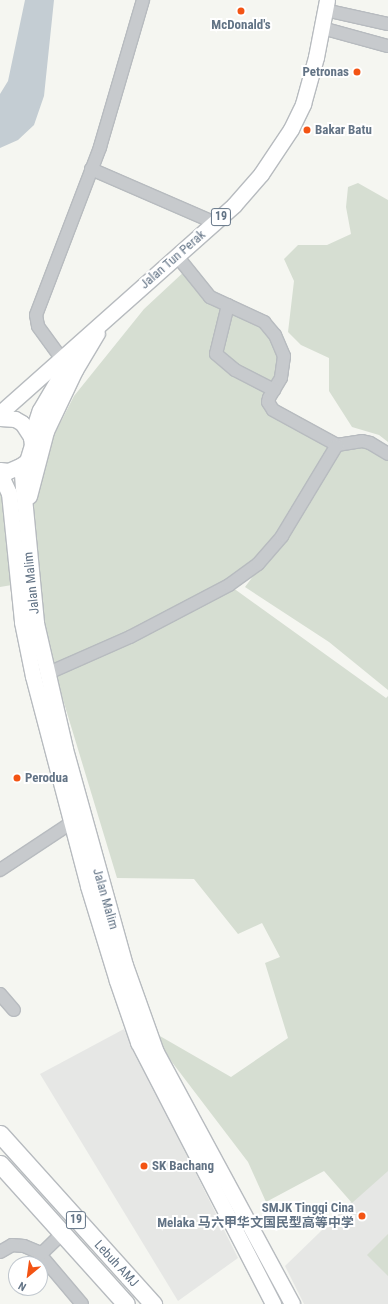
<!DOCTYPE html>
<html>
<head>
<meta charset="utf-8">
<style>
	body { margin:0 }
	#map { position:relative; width:388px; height:1304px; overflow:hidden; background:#f5f6f1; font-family:"Roboto Condensed","Noto Sans SC",sans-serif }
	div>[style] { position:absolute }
	.built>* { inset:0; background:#e6e7e5 }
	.green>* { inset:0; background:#d6ded2 }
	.water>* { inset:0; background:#c4cdd3 }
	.roads { filter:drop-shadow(1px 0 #b7bbbf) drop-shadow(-1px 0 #b7bbbf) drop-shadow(0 1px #b7bbbf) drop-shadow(0 -1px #b7bbbf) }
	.minor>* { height:12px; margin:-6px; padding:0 6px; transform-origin:6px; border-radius:6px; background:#c7cacd }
	.major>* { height:15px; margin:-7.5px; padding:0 7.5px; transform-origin:7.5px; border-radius:7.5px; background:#fff }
	.highway>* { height:17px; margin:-8.5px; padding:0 8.5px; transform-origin:8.5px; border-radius:8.5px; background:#fff }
	.dots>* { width:11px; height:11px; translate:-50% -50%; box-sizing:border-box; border:2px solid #fff; border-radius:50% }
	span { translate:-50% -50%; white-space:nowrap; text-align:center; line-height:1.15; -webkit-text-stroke:4px #fff; paint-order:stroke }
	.shield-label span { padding:1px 3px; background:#fff; border:1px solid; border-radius:3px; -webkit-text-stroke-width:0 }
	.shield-label { font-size:12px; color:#627385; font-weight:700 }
	.poi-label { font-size:13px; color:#627385; font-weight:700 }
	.right { translate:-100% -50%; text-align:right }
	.left { translate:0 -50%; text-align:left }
	.street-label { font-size:13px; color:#627385 }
	.north { position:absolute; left:8px; top:1256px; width:40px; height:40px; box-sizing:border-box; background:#fff; border:1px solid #c0c7ce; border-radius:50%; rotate:209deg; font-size:11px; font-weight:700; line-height:16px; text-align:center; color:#627385 }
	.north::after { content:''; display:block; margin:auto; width:14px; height:18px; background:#f35414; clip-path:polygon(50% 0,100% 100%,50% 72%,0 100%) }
</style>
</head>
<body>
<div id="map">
	<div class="built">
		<i style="clip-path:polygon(124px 1029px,238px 1258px,178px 1301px,40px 1074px)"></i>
		<i style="clip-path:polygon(388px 1166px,388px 1304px,304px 1304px,285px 1266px)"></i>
	</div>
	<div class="green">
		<i style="clip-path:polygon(358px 183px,388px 200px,388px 442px,379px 435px,352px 427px,329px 391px,329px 358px,301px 345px,288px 332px,294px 281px,284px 259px,298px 245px,327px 245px,351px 234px,346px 207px,348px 187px)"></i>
		<i style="clip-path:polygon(187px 269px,210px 297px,275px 335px,282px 370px,274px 390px,273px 410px,337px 445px,349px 442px,388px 454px,388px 690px,329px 642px,245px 587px,269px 555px,229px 585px,386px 698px,388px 696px,388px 1171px,352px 1203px,324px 1171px,266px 1202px,248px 1162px,146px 1028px,231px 1077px,288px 1038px,265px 963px,280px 957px,262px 923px,238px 934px,194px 879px,117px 878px,54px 670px,18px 584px,0 587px,0 493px,23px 496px,74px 396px,144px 309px)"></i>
		<i style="clip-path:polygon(388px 1234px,388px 1276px,367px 1255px)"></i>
	</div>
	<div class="water">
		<i style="clip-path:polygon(25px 0,54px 0,44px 96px,34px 125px,18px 140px,0 148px,0 94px,8px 81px)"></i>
	</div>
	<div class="roads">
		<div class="minor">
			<i style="left:325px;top:10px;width:65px;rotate:12.5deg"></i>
			<i style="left:322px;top:28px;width:68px;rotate:15.3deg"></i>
			<i style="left:91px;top:169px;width:135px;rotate:23.5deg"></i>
			<i style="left:177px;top:256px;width:53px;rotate:51.2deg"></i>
			<i style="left:210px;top:297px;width:60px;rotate:24.8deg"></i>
			<i style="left:264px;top:322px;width:17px;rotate:50deg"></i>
			<i style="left:275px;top:335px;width:23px;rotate:67deg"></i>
			<i style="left:284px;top:356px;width:22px;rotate:98deg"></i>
			<i style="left:281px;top:378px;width:23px;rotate:121deg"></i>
			<i style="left:269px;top:398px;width:4px;rotate:104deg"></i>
			<i style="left:268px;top:402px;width:9px;rotate:58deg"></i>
			<i style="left:273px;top:410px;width:73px;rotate:28.7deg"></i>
			<i style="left:337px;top:445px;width:25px;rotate:-9deg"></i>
			<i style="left:362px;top:441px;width:8px;rotate:14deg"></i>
			<i style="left:370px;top:443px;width:21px;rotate:31deg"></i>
			<i style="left:228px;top:305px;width:50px;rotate:103.8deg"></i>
			<i style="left:216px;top:354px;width:25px;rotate:40deg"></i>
			<i style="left:235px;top:370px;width:44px;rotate:27.1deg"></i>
			<i style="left:61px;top:358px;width:39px;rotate:-126deg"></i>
			<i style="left:38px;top:326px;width:11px;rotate:-100deg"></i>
			<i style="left:36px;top:315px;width:180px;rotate:-69.1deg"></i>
			<i style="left:100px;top:147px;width:153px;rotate:-73.7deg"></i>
			<i style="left:46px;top:674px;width:92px;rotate:-23.8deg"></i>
			<i style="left:130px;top:637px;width:112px;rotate:-27.7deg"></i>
			<i style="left:229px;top:585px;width:36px;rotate:-36deg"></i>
			<i style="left:258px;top:564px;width:37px;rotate:-49deg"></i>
			<i style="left:282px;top:536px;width:106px;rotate:-58.9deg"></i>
			<i style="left:0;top:870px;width:85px;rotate:-33.5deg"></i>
			<i style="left:0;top:994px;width:21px;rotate:49deg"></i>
			<i style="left:0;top:1252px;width:14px;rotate:-30deg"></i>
			<i style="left:12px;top:1245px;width:12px;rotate:5deg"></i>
			<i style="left:24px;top:1246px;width:15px;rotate:23deg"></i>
			<i style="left:38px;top:1252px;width:68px;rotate:49.8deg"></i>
			<i style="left:41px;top:1254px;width:29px;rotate:-44deg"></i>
		</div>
		<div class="major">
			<i style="left:0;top:413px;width:313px;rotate:-41.6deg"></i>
			<i style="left:234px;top:205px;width:41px;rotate:-48.9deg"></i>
			<i style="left:261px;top:174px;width:54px;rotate:-56.3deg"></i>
			<i style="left:291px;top:129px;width:28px;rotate:-64deg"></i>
			<i style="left:303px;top:104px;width:49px;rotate:-74.5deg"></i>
			<i style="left:316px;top:57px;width:58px;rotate:-79.1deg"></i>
			<i style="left:0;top:418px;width:15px;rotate:4deg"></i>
			<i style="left:15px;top:419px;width:8px;rotate:30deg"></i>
			<i style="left:22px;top:423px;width:17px;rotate:57deg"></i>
			<i style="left:31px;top:437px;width:8px;rotate:83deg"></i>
			<i style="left:32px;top:445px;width:17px;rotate:107deg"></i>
			<i style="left:27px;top:461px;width:9px;rotate:144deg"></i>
			<i style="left:20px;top:466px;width:13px;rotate:157deg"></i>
			<i style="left:8px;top:471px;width:8px;rotate:-173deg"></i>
			<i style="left:31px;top:437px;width:28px;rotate:-72deg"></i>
			<i style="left:40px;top:410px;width:65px;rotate:-59.5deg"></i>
			<i style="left:27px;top:461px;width:14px;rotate:111deg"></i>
			<i style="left:22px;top:474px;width:13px;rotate:86deg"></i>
			<i style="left:23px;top:487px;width:137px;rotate:84.5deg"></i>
			<i style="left:36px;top:623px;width:129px;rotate:77deg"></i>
			<i style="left:65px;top:749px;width:224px;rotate:74.5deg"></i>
			<i style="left:125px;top:965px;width:92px;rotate:70.4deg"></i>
			<i style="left:156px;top:1052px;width:286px;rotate:61.6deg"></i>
			<i style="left:0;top:474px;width:21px;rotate:65deg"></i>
			<i style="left:9px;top:493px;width:130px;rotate:84.2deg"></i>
			<i style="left:22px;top:622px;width:55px;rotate:78.5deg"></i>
			<i style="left:33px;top:676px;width:217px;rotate:75.3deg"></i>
			<i style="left:88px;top:886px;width:99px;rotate:73deg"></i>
			<i style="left:117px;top:981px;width:65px;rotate:71deg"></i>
			<i style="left:138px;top:1042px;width:295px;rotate:62.7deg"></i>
			<i style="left:29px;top:496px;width:67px;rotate:-75.3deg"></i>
			<i style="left:46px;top:431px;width:68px;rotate:-64.6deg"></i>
			<i style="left:75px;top:370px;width:43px;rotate:-59.3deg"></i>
		</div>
		<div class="highway">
			<i style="left:0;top:1134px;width:229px;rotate:48deg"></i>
			<i style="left:0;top:1164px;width:188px;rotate:48deg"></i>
		</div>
	</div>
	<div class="dots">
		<i style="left:241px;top:11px;background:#f35414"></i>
		<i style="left:357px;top:72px;background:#f35414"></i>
		<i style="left:307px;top:130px;background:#f35414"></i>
		<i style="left:17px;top:778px;background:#f35414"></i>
		<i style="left:144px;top:1166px;background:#f35414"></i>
		<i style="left:362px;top:1216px;background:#f35414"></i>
	</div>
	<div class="shield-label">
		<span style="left:221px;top:217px">19</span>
		<span style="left:76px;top:1220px">19</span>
	</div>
	<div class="poi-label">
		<span style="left:241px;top:25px">McDonald's</span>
		<span class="right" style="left:349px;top:72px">Petronas</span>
		<span class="left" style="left:315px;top:130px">Bakar Batu</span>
		<span class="left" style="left:25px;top:778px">Perodua</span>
		<span class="left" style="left:152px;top:1166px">SK Bachang</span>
		<span class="right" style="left:354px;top:1216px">SMJK Tinggi Cina<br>Melaka 马六甲华文国民型高等中学</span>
	</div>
	<div class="street-label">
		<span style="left:173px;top:260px;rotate:-41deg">Jalan Tun Perak</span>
		<span style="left:32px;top:583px;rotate:-96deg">Jalan Malim</span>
		<span style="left:105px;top:899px;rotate:74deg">Jalan Malim</span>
		<span style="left:116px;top:1264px;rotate:47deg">Lebuh AMJ</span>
	</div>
	<div class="north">N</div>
</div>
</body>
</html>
